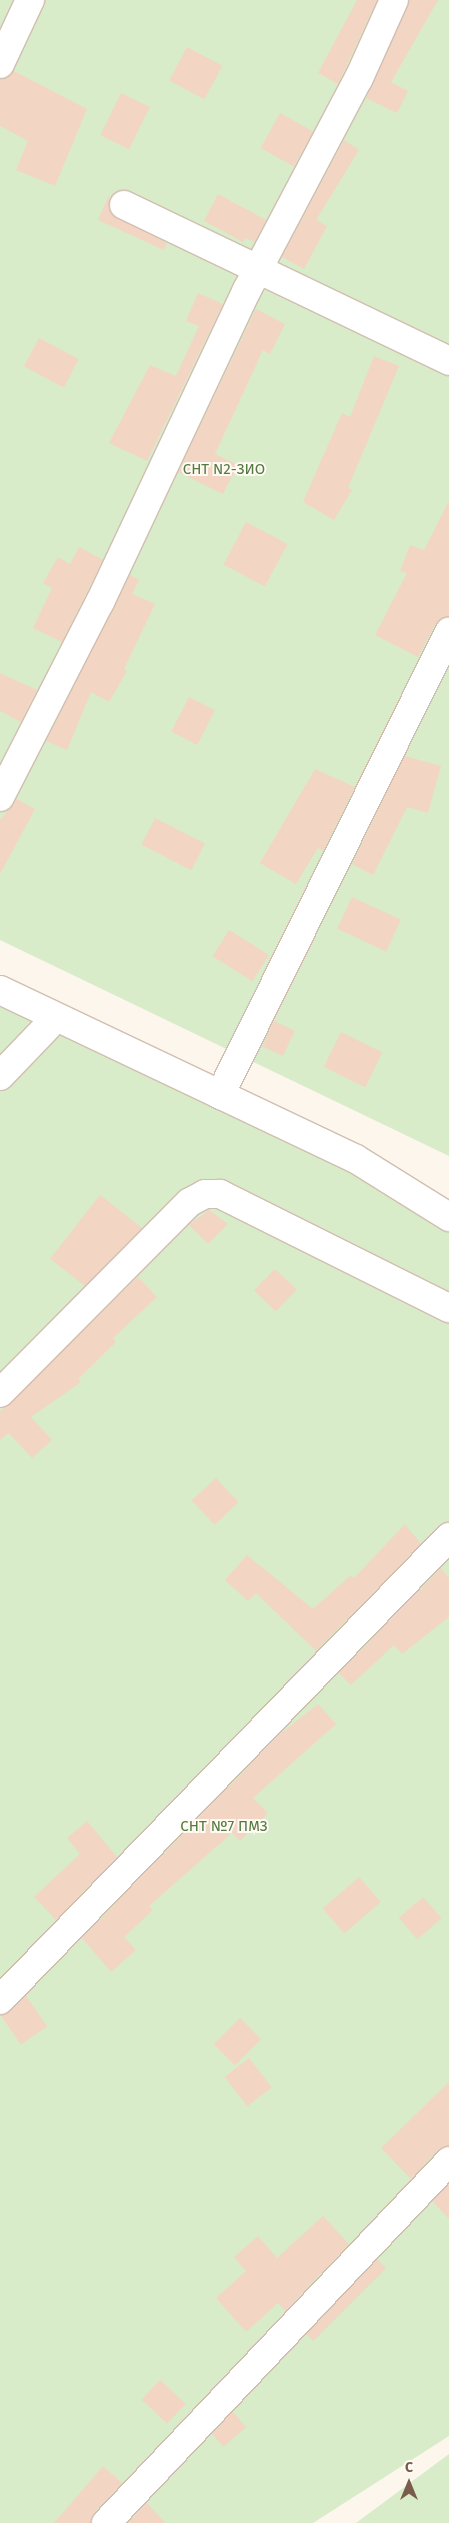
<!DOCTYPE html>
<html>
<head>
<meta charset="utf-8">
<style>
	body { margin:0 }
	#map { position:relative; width:449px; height:2523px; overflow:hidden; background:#fdf6ec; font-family:"Fira Sans",sans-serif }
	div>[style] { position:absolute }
	.green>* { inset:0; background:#d8ecc9 }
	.building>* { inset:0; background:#f3d5c3; transform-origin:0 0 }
	.roads { filter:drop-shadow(1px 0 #d1beb0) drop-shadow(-1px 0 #d1beb0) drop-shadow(0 1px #d1beb0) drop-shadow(0 -1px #d1beb0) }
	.minor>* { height:28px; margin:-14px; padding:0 14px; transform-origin:14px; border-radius:14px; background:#fff }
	span { translate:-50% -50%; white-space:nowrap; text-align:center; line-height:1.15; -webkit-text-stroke:4px #fffaf3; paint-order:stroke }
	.park-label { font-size:15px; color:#537a41 }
	.north { position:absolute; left:384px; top:2458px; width:50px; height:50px; -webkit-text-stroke:4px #fffaf3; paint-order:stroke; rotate:0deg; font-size:14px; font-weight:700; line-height:20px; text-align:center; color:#7a5c4d }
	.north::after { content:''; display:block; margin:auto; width:18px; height:22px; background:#7a5c4d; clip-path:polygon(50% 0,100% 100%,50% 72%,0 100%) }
</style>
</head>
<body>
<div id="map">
	<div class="green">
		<i style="clip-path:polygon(0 0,449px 0,449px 1156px,0 940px)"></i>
		<i style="clip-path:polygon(0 1007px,220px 1095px,449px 1219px,449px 2436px,313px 2523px,0 2523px)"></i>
		<i style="clip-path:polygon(449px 2454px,449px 2523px,356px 2523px)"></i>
	</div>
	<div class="building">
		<i style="clip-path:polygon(357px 0,377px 0,338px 84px,318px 73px)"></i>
		<i style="clip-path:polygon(409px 0,438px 0,391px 82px,408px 91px,397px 113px,366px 98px)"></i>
		<i style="left:187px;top:47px;width:40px;height:38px;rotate:28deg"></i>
		<i style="clip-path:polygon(14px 71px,87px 109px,55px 186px,16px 170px,28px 141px,0 126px,0 79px)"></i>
		<i style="left:121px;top:93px;width:32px;height:47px;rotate:26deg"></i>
		<i style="left:280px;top:113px;width:38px;height:40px;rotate:29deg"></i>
		<i style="clip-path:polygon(344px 140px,359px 150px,316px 220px,327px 226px,304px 269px,282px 257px)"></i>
		<i style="clip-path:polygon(218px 194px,266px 220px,255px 242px,246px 238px,243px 242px,204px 221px)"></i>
		<i style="clip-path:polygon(109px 195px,111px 214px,167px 243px,164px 250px,98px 220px)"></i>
		<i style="clip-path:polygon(198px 293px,223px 304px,147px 461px,109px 443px,150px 365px,176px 376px,199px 326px,186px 321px)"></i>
		<i style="clip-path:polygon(256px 309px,285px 324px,270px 354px,263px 350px,215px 454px,238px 465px,223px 494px,178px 472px)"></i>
		<i style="left:39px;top:338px;width:45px;height:32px;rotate:28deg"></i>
		<i style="clip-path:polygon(374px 356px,399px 366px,348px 488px,352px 490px,334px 520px,303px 502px,342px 413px,350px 417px)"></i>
		<i style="clip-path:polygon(449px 501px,449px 617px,435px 625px,418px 657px,375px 635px,407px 573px,400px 571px,410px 545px,424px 550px)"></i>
		<i style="left:246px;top:522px;width:47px;height:48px;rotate:28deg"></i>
		<i style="clip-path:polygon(79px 547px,103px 560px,62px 642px,33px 628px,52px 588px,43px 583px,58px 557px,70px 564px)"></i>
		<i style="clip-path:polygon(130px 575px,139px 580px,132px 594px,155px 604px,124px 669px,127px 671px,109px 702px,91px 692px,67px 750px,46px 741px)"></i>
		<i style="clip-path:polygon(0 673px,37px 690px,21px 722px,0 711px)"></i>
		<i style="left:189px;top:697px;width:29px;height:39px;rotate:27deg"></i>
		<i style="clip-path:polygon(405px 756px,441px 766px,428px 813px,407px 807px,373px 875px,352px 864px)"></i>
		<i style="clip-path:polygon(315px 769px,355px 787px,323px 851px,318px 848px,296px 884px,260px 863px)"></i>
		<i style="clip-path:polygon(17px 799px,35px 809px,0 874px,0 820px)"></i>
		<i style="left:155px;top:818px;width:56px;height:30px;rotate:27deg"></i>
		<i style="left:352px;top:897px;width:54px;height:35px;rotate:25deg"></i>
		<i style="left:229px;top:930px;width:47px;height:31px;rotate:32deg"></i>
		<i style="left:274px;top:1021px;width:23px;height:28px;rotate:25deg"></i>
		<i style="left:341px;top:1032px;width:46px;height:39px;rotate:26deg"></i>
		<i style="left:100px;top:1195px;width:53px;height:81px;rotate:38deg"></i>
		<i style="clip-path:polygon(209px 1210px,228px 1224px,208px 1244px,189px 1225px)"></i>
		<i style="left:275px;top:1269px;width:30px;height:30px;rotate:44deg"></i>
		<i style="clip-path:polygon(138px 1277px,157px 1297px,113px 1338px,116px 1342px,78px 1379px,81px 1382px,31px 1417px,52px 1440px,32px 1458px,9px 1433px,0 1440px,0 1411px)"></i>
		<i style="left:216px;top:1478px;width:33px;height:33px;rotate:47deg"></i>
		<i style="clip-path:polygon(405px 1524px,421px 1544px,316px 1651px,256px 1593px,248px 1601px,225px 1580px,247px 1555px,313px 1609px,351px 1575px,354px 1578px)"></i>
		<i style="clip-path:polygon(441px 1568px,449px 1578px,449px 1617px,402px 1654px,394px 1645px,351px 1685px,339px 1673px)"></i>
		<i style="clip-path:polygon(318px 1704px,336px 1724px,253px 1798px,268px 1813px,240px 1841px,232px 1833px,149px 1906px,153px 1910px,124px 1937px,136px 1950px,111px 1972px,82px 1938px,279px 1735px)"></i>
		<i style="clip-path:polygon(87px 1821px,117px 1857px,56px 1920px,34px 1897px,80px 1854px,67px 1838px)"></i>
		<i style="left:359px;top:1877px;width:33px;height:48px;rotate:49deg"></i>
		<i style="left:423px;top:1897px;width:28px;height:32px;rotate:49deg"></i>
		<i style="left:26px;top:1996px;width:37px;height:32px;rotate:55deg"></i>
		<i style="left:240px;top:2018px;width:30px;height:37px;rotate:45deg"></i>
		<i style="left:249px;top:2058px;width:37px;height:31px;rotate:52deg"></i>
		<i style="clip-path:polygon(449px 2082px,449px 2146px,438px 2150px,411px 2179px,381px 2148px)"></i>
		<i style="clip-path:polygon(449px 2184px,449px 2219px,432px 2201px)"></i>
		<i style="clip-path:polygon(323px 2216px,349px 2244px,285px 2311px,278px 2303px,246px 2332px,216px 2298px,246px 2271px,234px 2257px,258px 2236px,277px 2258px)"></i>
		<i style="left:377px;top:2259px;width:13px;height:103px;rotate:45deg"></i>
		<i style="left:160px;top:2380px;width:35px;height:27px;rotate:43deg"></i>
		<i style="left:233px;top:2412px;width:20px;height:30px;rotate:49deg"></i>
		<i style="clip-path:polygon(103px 2466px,122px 2483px,95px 2512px,91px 2523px,54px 2523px)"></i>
		<i style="clip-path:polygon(147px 2503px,165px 2523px,128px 2523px)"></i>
	</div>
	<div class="roads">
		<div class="minor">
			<i style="left:0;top:64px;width:71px;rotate:-64.9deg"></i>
			<i style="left:124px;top:205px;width:361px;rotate:25.6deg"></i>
			<i style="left:0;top:797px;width:219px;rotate:-62.9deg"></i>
			<i style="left:100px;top:602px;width:345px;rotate:-64.8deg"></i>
			<i style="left:247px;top:290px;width:240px;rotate:-62.2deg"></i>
			<i style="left:359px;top:78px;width:85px;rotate:-65.8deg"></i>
			<i style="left:0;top:990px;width:394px;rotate:25.4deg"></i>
			<i style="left:356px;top:1159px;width:110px;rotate:31.9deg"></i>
			<i style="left:0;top:1076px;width:69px;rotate:-46.2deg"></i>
			<i style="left:220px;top:1095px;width:517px;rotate:-63.68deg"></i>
			<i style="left:0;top:1393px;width:269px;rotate:-45.2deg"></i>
			<i style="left:190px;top:1202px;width:17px;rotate:-28deg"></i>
			<i style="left:205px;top:1194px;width:15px"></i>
			<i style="left:220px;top:1194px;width:256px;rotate:26.5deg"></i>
			<i style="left:0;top:2000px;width:645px;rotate:-45.88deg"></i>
			<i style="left:106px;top:2523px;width:499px;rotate:-46.5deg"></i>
		</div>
	</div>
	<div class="park-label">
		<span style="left:224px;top:470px">СНТ N2-ЗИО</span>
		<span style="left:224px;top:1827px">СНТ №7 ПМЗ</span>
	</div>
	<div class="north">С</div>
</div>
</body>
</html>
